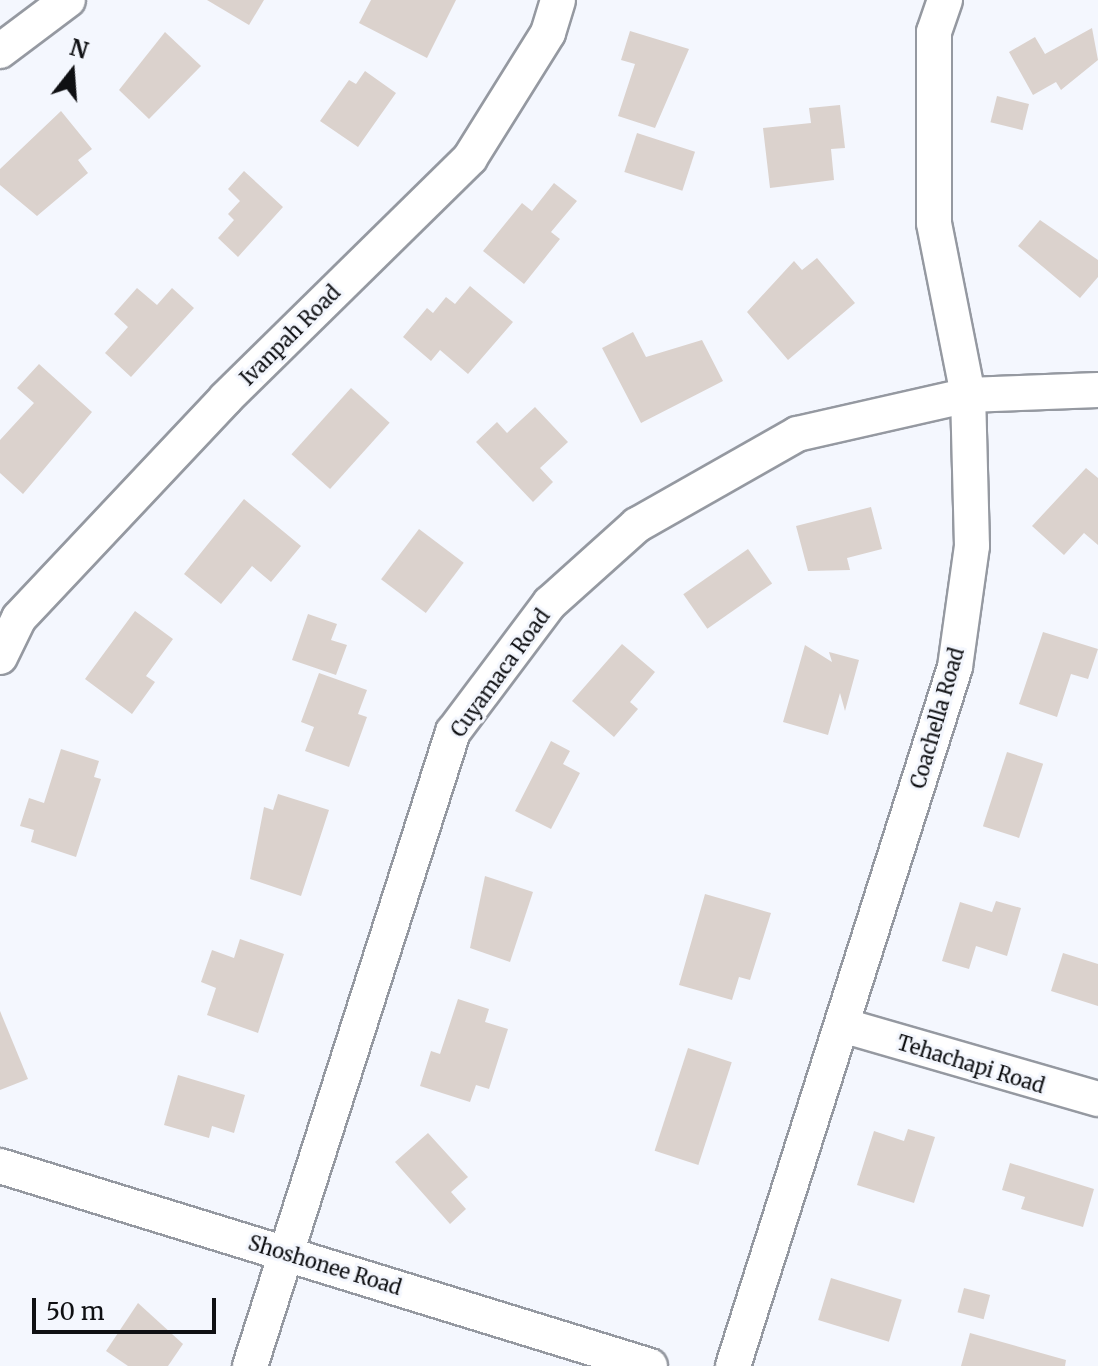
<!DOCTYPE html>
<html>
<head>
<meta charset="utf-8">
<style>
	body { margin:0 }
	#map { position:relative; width:1098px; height:1366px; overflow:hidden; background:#f4f7fe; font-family:Merriweather,serif }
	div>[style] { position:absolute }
	.building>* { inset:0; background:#dbd2cd; transform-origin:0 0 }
	.roads { filter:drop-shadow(2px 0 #9599a1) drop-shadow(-2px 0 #9599a1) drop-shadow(0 2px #9599a1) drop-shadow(0 -2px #9599a1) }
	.minor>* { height:34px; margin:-17px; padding:0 17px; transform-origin:17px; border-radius:17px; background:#fff }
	span { translate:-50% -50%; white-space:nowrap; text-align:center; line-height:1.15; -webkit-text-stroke:6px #f4f7fe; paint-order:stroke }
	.street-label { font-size:20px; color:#0f1013 }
	.north { position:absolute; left:32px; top:32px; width:80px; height:80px; -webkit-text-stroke:6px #f4f7fe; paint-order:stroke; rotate:17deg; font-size:22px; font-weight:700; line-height:32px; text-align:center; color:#0f1013 }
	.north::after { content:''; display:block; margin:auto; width:28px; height:36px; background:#0f1013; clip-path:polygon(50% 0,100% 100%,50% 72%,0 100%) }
	.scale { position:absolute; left:32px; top:1298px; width:184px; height:36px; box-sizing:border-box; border:4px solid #0f1013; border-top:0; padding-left:10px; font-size:24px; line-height:28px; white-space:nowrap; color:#0f1013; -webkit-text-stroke:6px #f4f7fe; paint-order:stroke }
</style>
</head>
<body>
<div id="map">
	<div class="building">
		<i style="clip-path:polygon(207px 0,264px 0,249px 25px)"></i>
		<i style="clip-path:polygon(371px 0,456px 0,427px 58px,359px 23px)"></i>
		<i style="clip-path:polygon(1092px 28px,1098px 60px,1061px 90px,1056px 82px,1033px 95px,1009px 52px,1035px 37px,1045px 54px)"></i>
		<i style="clip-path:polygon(630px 31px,689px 49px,655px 128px,618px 116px,635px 64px,621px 60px)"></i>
		<i style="clip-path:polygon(165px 32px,201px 66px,149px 119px,119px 90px)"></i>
		<i style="clip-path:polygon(365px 71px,396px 93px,358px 147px,320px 121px,349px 80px,356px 84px)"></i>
		<i style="left:997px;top:96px;width:33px;height:27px;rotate:14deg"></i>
		<i style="clip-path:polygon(840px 105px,845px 148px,831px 149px,834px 180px,770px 188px,763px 128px,811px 123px,809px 108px)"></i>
		<i style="clip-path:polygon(61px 111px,92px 149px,78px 160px,88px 173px,37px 216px,0 185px,0 169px)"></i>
		<i style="left:637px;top:133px;width:61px;height:41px;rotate:18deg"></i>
		<i style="clip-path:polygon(244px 171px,283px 207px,238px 257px,218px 238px,234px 220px,228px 214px,240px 201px,228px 189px)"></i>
		<i style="clip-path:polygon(554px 183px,577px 201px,551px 232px,560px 239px,524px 284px,483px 251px,522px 203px,532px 211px)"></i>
		<i style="clip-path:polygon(1040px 220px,1098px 260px,1098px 277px,1080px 298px,1018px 246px)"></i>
		<i style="clip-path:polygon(817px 258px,855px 303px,788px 360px,747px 312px,794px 261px,802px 270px)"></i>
		<i style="clip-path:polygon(470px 286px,513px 322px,468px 374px,440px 350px,431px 361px,403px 337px,427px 308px,433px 313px,446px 297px,455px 304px)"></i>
		<i style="clip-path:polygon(137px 288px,157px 305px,172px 288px,194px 308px,131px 377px,105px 353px,128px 327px,114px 314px)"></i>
		<i style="clip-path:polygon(633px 332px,646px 357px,702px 340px,723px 381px,641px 423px,602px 348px)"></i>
		<i style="clip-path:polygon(39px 364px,92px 412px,23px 494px,0 473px,0 440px,34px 403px,17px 388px)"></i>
		<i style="left:351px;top:388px;width:52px;height:89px;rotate:42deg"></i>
		<i style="clip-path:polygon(535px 407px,568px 442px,540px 468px,553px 482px,533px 502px,476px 442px,497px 422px,507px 433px)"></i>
		<i style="clip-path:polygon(1086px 468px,1098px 478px,1098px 545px,1084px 533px,1064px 555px,1032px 526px)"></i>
		<i style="clip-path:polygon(244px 499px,301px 546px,271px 582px,252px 566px,221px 604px,184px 574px)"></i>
		<i style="clip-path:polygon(871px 507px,882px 549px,847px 558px,850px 570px,808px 571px,796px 526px)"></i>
		<i style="left:419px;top:529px;width:56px;height:63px;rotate:37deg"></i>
		<i style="left:748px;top:549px;width:42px;height:79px;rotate:55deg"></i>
		<i style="clip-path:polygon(135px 611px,173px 639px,146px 676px,155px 682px,132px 714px,85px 679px)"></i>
		<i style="clip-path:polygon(308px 614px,337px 624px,331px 640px,347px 645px,336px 675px,292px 660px)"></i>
		<i style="clip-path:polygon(1043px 632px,1098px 649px,1088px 679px,1071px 674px,1057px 717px,1019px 704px)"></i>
		<i style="clip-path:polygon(622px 644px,655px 672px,630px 702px,638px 709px,614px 737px,572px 701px)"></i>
		<i style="clip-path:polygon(805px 645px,832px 662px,829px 652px,859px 660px,845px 711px,840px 693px,828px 735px,783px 722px)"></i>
		<i style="clip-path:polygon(319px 673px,367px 690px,358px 714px,367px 717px,349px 767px,305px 751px,314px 727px,301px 722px)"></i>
		<i style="clip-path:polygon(551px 741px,570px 751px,563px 764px,580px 773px,551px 829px,515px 811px)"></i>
		<i style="clip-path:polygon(61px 749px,99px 761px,94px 777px,101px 779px,76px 857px,31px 842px,34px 830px,20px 826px,29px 798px,44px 803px)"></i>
		<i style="left:1007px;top:752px;width:38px;height:78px;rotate:18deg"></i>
		<i style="clip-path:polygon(278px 794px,329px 810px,301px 896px,250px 879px,264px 807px,273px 810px)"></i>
		<i style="clip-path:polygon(485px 876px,533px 892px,510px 962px,470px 948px)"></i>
		<i style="clip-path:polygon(705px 894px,771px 913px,750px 980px,739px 977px,732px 1000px,679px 985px)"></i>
		<i style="clip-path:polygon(996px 901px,1021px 908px,1007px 956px,976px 946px,969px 969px,942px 961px,960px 902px,992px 912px)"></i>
		<i style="clip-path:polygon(240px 939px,284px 954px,258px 1033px,207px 1015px,216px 988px,201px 982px,212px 950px,234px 958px)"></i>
		<i style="clip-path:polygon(1063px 953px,1098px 964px,1098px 1006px,1051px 991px)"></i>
		<i style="clip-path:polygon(458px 999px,489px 1009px,485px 1022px,508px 1029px,489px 1089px,476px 1085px,470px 1102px,420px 1086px,431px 1051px,440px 1054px)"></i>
		<i style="clip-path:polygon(0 1011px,28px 1079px,0 1090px)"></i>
		<i style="left:688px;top:1048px;width:46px;height:108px;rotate:18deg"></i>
		<i style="clip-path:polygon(178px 1075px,245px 1095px,234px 1133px,212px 1126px,209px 1138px,164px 1125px)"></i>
		<i style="clip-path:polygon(908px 1129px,935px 1137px,914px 1203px,857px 1185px,874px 1131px,904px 1141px)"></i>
		<i style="clip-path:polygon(428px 1133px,468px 1177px,451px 1192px,466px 1209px,450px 1224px,395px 1162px)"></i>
		<i style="clip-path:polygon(1010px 1163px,1094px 1189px,1083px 1227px,1021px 1209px,1025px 1197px,1002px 1190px)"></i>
		<i style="left:831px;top:1278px;width:74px;height:44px;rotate:17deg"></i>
		<i style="left:964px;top:1288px;width:27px;height:25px;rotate:15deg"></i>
		<i style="clip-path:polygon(138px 1303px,183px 1344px,168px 1366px,128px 1366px,106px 1351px)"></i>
		<i style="clip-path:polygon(970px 1333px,1066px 1360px,1065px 1366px,961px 1366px)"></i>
	</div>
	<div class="roads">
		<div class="minor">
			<i style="left:0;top:51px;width:85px;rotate:-36.9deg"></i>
			<i style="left:0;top:657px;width:43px;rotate:-64deg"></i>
			<i style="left:19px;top:618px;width:302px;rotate:-46.7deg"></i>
			<i style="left:226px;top:398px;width:342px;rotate:-44.5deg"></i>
			<i style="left:470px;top:158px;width:147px;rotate:-58deg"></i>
			<i style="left:548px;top:33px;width:34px;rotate:-73deg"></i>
			<i style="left:845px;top:1026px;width:263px;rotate:16.1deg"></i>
			<i style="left:0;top:1166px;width:680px;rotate:17.1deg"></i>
			<i style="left:250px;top:1366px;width:666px;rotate:-72.25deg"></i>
			<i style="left:453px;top:732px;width:161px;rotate:-53.1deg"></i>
			<i style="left:550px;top:603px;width:117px;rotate:-41.9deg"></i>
			<i style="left:637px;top:525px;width:184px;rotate:-29.6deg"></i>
			<i style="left:797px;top:434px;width:175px;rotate:-12.8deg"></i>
			<i style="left:968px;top:395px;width:130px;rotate:-2.2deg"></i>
			<i style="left:733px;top:1366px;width:733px;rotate:-72.38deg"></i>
			<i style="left:955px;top:667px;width:122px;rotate:-82deg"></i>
			<i style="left:972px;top:546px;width:151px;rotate:-91.5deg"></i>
			<i style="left:968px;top:395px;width:175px;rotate:-101.2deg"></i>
			<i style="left:934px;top:223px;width:191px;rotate:-90deg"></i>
			<i style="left:934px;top:32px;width:34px;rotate:-71deg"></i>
		</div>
	</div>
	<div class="street-label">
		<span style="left:290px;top:335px;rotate:-45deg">Ivanpah Road</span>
		<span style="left:500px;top:673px;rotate:-54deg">Cuyamaca Road</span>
		<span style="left:937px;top:718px;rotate:-74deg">Coachella Road</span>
		<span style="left:971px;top:1064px;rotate:17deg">Tehachapi Road</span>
		<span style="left:325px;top:1265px;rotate:17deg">Shoshonee Road</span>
	</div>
	<div class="north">N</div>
	<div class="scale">50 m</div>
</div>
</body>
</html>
